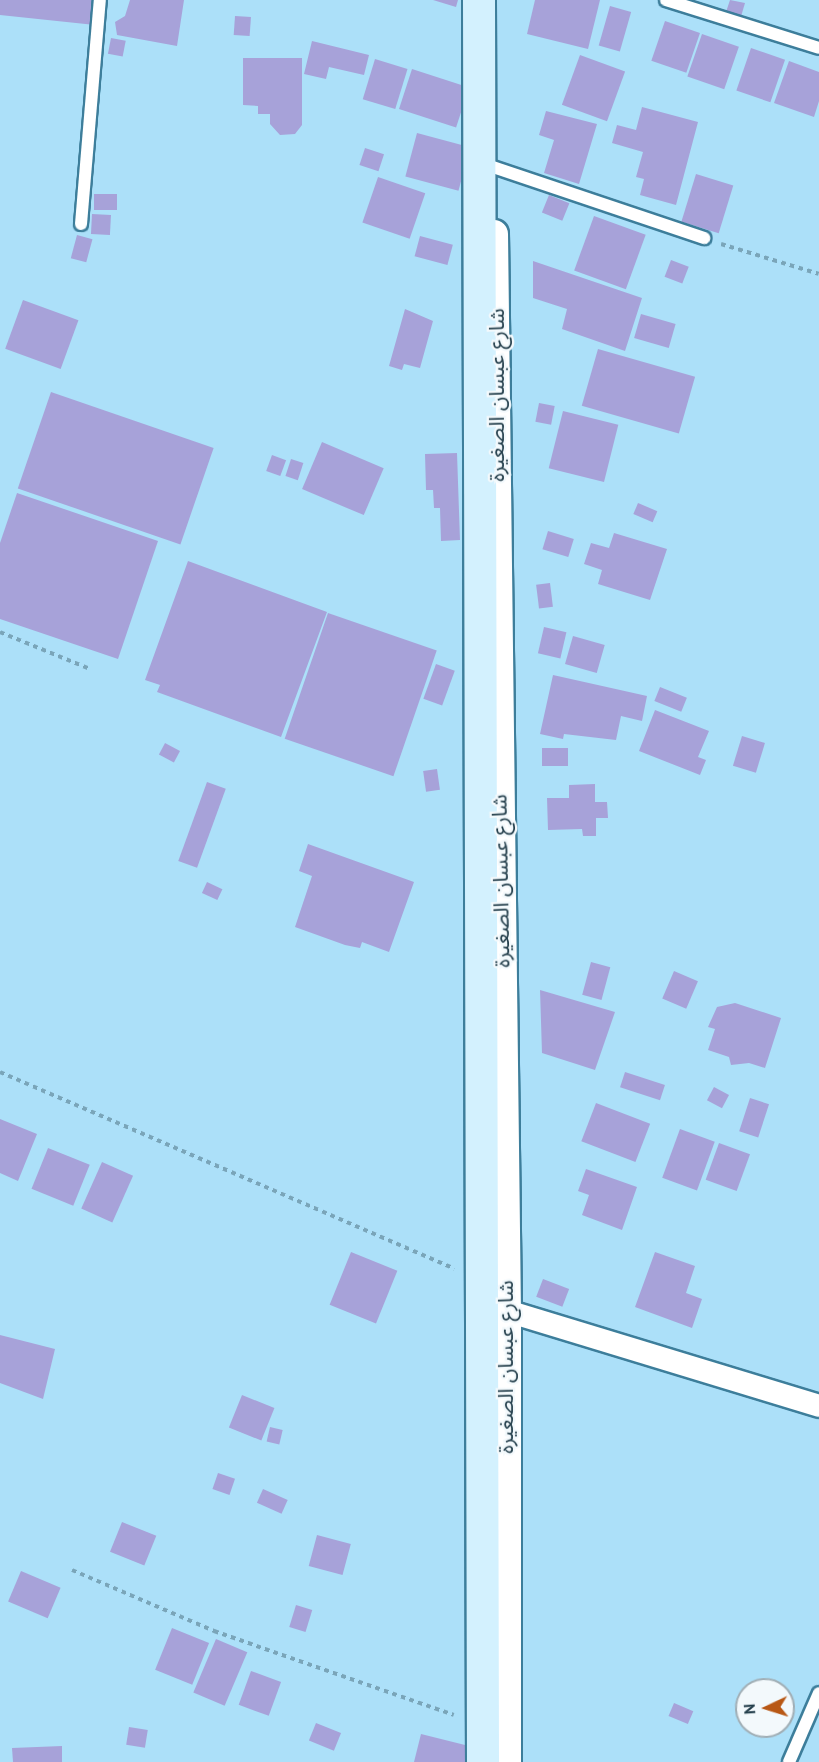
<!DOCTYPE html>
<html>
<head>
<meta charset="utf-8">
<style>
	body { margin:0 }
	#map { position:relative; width:819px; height:1762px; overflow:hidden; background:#ace0f9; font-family:"PT Sans","Noto Sans Arabic",sans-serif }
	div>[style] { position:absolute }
	.building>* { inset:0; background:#a7a2d9; transform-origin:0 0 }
	.path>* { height:4px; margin-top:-2px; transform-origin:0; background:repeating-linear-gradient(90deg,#7aa5b9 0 4.5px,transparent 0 9px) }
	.roads { filter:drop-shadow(2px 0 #3d7e9b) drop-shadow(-2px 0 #3d7e9b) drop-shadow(0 2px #3d7e9b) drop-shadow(0 -2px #3d7e9b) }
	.service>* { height:12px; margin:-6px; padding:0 6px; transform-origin:6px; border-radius:6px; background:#fff }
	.minor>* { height:22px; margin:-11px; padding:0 11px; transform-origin:11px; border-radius:11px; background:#fff }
	.tertiary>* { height:28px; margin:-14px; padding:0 14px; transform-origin:14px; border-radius:14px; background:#fff }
	.secondary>* { height:32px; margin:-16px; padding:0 16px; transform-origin:16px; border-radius:16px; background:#d3f1fe }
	span { translate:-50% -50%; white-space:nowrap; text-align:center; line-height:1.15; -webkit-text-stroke:4.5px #f3f9fc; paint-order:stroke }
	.street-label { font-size:21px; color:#233e4b }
	.north { position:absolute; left:735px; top:1678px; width:60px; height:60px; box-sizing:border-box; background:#f3f9fc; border:2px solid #a0aeb5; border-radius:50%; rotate:266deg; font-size:16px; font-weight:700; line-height:24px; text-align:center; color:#233e4b }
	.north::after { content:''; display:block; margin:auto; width:21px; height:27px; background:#b85815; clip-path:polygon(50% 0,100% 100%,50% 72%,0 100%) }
</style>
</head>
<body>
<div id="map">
	<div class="building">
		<i style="clip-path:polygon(0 0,97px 0,95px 25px,0 15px)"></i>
		<i style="clip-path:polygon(130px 0,184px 0,177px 46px,117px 35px,115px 22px,125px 16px)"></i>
		<i style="clip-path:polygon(433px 0,458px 0,456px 7px)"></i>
		<i style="clip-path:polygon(535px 0,600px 0,588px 49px,527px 34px)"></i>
		<i style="clip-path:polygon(730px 0,745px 3px,740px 20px,725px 15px)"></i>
		<i style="left:610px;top:6px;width:22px;height:41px;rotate:16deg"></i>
		<i style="left:235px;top:16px;width:16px;height:19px;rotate:4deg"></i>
		<i style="left:665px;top:21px;width:37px;height:42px;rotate:19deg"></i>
		<i style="left:702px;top:34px;width:39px;height:45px;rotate:19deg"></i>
		<i style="left:111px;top:38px;width:15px;height:16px;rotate:11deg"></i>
		<i style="clip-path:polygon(312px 41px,369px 55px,364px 75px,329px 67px,326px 79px,304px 74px)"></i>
		<i style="left:751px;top:48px;width:36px;height:45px;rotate:19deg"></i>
		<i style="left:580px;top:55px;width:48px;height:53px;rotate:20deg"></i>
		<i style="clip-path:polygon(243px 58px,302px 58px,302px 125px,295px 134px,280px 135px,270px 124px,270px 114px,258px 114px,258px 106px,243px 105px)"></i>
		<i style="left:375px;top:59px;width:34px;height:42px;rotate:17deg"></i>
		<i style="clip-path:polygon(789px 61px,819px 72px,819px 101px,814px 117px,774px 103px)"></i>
		<i style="left:412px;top:69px;width:60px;height:42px;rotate:18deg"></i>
		<i style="clip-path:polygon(642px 107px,698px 122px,676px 205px,640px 195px,644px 179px,636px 177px,643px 152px,612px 143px,617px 125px,636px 130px)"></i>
		<i style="clip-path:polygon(546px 111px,597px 124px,579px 184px,544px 173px,554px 140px,539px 135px)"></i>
		<i style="left:417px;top:133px;width:55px;height:45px;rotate:15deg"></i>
		<i style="left:365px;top:148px;width:20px;height:18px;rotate:18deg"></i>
		<i style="left:696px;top:174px;width:39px;height:50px;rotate:17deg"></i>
		<i style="left:378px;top:177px;width:50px;height:48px;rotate:19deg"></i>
		<i style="left:94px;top:194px;width:23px;height:16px"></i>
		<i style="left:549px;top:195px;width:22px;height:19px;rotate:22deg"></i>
		<i style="left:92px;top:214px;width:19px;height:20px;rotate:3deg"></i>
		<i style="left:594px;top:216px;width:55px;height:58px;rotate:20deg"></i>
		<i style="left:77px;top:235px;width:16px;height:24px;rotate:15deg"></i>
		<i style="left:420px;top:236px;width:34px;height:21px;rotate:15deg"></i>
		<i style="left:671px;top:260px;width:19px;height:18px;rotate:21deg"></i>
		<i style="clip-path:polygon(533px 261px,642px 298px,625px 351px,562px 329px,567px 309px,533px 298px)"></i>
		<i style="left:23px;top:300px;width:59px;height:52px;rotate:20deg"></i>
		<i style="clip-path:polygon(405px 309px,433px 321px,420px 368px,404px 364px,402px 370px,389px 366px)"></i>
		<i style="left:641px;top:314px;width:36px;height:25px;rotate:16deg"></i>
		<i style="left:598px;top:349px;width:101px;height:59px;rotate:16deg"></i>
		<i style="left:51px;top:392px;width:172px;height:102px;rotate:19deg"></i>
		<i style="left:539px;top:403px;width:16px;height:19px;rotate:11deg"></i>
		<i style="left:563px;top:411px;width:57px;height:59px;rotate:14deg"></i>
		<i style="left:322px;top:442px;width:67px;height:51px;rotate:23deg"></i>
		<i style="clip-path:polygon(457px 453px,460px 540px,441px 541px,440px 508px,434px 508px,433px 490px,426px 490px,425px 454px)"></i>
		<i style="left:272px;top:455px;width:15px;height:17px;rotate:20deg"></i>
		<i style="left:291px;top:459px;width:13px;height:18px;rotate:18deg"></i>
		<i style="clip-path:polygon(17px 493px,158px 541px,118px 659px,0 619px,0 543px)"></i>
		<i style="left:638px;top:503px;width:21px;height:12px;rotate:23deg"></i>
		<i style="left:548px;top:531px;width:27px;height:19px;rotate:17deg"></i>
		<i style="clip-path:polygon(614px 533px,667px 549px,650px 600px,598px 584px,602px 570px,584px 564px,591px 543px,609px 548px)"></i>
		<i style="clip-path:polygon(188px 561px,327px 612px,281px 737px,157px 692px,160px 685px,145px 680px)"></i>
		<i style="left:550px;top:583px;width:24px;height:14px;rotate:83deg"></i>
		<i style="left:328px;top:613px;width:115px;height:133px;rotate:19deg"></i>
		<i style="left:544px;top:627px;width:23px;height:27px;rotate:13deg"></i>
		<i style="left:573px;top:636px;width:33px;height:29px;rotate:16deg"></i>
		<i style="left:436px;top:664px;width:20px;height:37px;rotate:20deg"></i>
		<i style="clip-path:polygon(553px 675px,647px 696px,642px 721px,621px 716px,616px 740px,564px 734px,563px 739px,540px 734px)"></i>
		<i style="left:660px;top:687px;width:29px;height:15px;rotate:22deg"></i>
		<i style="clip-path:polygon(655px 710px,709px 731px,698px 757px,706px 760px,700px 775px,639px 751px)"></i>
		<i style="left:742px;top:736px;width:24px;height:31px;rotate:17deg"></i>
		<i style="left:165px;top:743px;width:17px;height:13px;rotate:28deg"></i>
		<i style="left:542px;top:748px;width:26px;height:18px"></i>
		<i style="left:437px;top:769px;width:21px;height:14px;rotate:82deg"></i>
		<i style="left:207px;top:782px;width:20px;height:84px;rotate:20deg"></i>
		<i style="clip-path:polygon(595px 784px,595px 802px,607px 802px,608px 818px,596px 818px,596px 836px,583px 836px,582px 829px,548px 830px,547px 798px,569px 798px,569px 785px)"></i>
		<i style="clip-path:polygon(308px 844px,414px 882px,389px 952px,362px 942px,360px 948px,345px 945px,295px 927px,312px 876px,299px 871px)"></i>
		<i style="left:207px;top:882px;width:17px;height:12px;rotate:25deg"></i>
		<i style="left:591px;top:962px;width:20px;height:34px;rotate:15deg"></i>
		<i style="left:674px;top:971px;width:26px;height:30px;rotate:23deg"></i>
		<i style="clip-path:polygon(540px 990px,615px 1012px,595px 1070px,542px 1053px)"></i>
		<i style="clip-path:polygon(735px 1003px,781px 1018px,765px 1068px,749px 1063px,731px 1065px,729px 1057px,708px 1050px,715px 1029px,708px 1027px,717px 1007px)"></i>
		<i style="left:625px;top:1072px;width:42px;height:16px;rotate:18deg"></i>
		<i style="left:714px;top:1087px;width:17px;height:15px;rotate:28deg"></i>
		<i style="left:750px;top:1098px;width:20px;height:35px;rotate:18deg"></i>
		<i style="left:596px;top:1103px;width:58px;height:41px;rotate:21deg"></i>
		<i style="clip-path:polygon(0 1119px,37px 1134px,18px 1181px,0 1173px)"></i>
		<i style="left:680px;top:1129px;width:37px;height:52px;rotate:20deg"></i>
		<i style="left:719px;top:1143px;width:33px;height:39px;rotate:20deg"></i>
		<i style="left:48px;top:1148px;width:45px;height:44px;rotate:22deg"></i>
		<i style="left:102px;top:1162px;width:34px;height:51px;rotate:24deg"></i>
		<i style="clip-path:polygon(586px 1169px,637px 1187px,622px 1230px,582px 1215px,589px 1195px,578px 1191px)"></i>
		<i style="left:351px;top:1252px;width:50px;height:57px;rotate:22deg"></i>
		<i style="clip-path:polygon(655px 1252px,695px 1266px,686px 1293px,702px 1299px,692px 1328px,635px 1307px)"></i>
		<i style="left:543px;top:1279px;width:28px;height:19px;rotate:21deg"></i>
		<i style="clip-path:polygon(0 1335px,55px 1349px,43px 1399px,0 1383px)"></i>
		<i style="left:242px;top:1395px;width:35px;height:35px;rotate:22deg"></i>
		<i style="left:270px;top:1427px;width:13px;height:15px;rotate:13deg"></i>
		<i style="left:218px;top:1473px;width:18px;height:17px;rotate:19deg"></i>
		<i style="left:263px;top:1489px;width:27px;height:15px;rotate:24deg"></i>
		<i style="left:122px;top:1522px;width:37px;height:32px;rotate:22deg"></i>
		<i style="left:317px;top:1535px;width:35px;height:32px;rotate:15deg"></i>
		<i style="left:21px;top:1571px;width:43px;height:33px;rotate:23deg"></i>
		<i style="left:296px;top:1605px;width:17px;height:23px;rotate:17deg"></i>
		<i style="left:172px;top:1628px;width:40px;height:45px;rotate:22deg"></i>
		<i style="left:216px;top:1639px;width:34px;height:58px;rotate:23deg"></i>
		<i style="left:251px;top:1671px;width:32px;height:36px;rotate:20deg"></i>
		<i style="left:674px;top:1703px;width:21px;height:14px;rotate:23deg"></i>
		<i style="left:316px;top:1723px;width:27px;height:19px;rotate:22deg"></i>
		<i style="left:129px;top:1727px;width:19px;height:18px;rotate:9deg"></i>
		<i style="clip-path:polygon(421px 1734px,469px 1746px,465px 1762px,414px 1762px)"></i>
		<i style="clip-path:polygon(62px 1746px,62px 1762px,13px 1762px,12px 1748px)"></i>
	</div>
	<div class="path">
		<i style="left:721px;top:244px;width:102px;rotate:17deg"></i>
		<i style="left:0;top:632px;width:97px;rotate:22.3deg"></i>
		<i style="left:0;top:1072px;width:495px;rotate:23.4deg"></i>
		<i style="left:72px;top:1570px;width:155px;rotate:23.2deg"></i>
		<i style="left:214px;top:1631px;width:254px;rotate:19.3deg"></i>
	</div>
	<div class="roads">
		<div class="service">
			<i style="left:666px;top:0;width:160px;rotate:17.4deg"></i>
			<i style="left:493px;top:167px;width:223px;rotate:18.6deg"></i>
			<i style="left:81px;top:224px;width:225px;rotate:-85.2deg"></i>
			<i style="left:789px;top:1762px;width:75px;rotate:-66.5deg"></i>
		</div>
		<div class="minor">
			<i style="left:507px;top:1311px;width:326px;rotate:16.9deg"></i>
		</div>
		<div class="tertiary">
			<i style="left:494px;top:234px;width:1077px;rotate:89.31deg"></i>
			<i style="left:507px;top:1311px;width:451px;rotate:90deg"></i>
		</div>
		<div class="secondary">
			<i style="left:479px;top:0;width:1762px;rotate:89.87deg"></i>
		</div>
	</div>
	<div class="street-label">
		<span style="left:497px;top:395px;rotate:-90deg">شارع عبسان الصغيرة</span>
		<span style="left:501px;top:881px;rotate:-91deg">شارع عبسان الصغيرة</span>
		<span style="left:506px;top:1367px;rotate:-90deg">شارع عبسان الصغيرة</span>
	</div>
	<div class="north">N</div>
</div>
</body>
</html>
